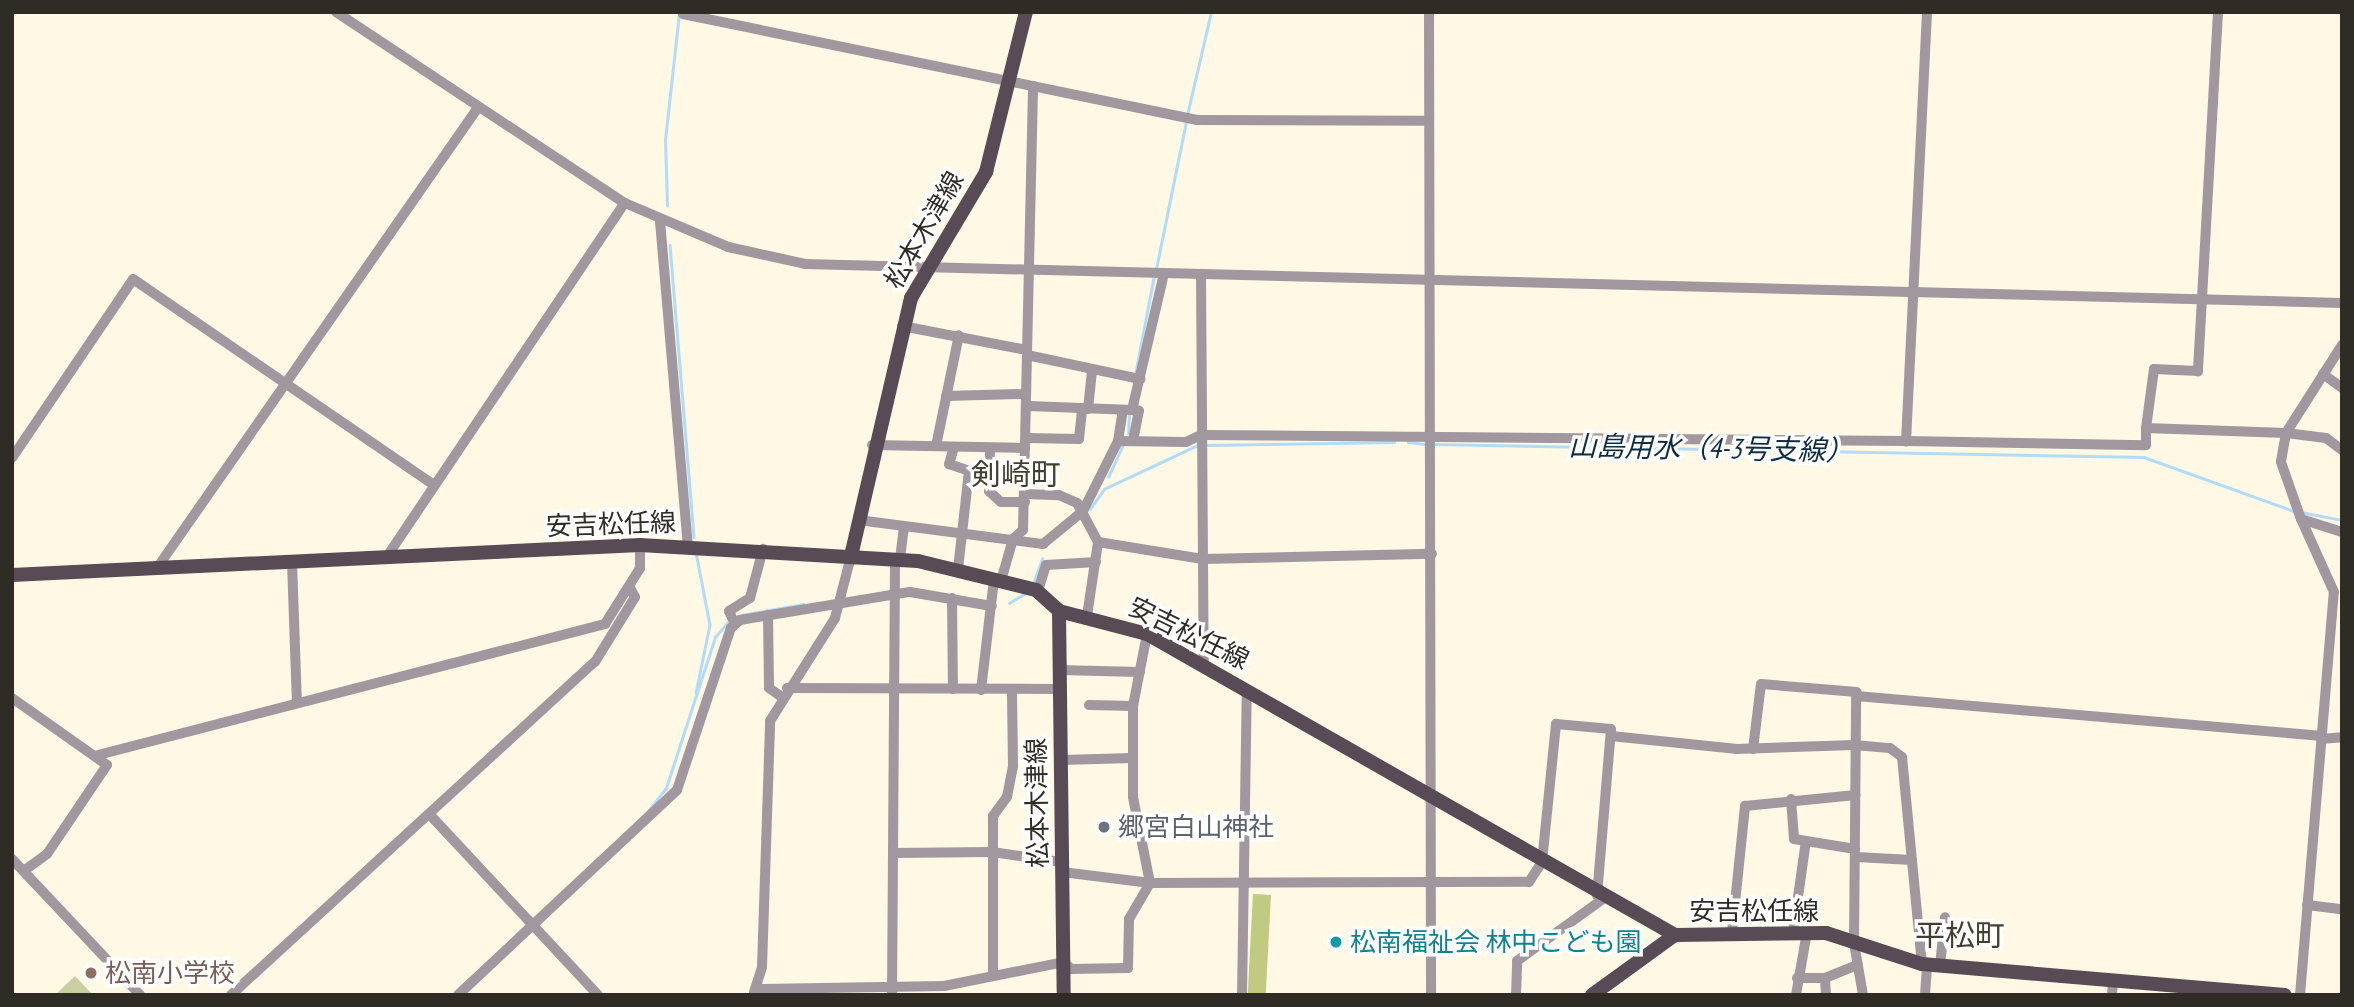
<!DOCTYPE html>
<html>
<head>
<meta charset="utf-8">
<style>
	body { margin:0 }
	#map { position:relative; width:2354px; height:1007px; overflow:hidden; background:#fef8e4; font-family:"PT Sans Narrow","Noto Sans JP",sans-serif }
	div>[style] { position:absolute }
	.green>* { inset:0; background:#c9cfa2 }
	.forest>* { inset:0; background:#c0ca80; transform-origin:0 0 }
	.stream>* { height:2.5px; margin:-1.25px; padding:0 1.25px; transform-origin:1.25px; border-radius:1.25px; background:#b2dbf8 }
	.minor>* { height:10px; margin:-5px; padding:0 5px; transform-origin:5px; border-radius:5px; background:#a0989e }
	.major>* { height:14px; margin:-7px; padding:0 7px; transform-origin:7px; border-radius:7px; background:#584b55 }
	.dots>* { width:19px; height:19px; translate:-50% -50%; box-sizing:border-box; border:4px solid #fff; border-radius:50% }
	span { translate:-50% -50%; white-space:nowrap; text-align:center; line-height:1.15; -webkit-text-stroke:7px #fff; paint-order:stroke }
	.street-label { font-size:26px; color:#2e2c24 }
	.worship-label { font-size:26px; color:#5b616d }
	.left { translate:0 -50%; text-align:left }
	.culture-label { font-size:26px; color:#0d838f }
	.education-label { font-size:26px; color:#785e54 }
	.water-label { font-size:28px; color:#0e2d41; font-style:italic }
	.quarter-label { font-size:30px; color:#433f2f }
	.frame { position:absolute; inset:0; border:14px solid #2e2c24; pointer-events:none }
</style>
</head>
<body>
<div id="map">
	<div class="green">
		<i style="clip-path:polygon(75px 976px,93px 995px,55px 995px)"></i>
	</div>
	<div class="forest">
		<i style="left:1253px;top:894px;width:18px;height:101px;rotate:3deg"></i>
	</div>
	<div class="stream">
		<i style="left:1187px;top:115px;width:106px;rotate:-76.9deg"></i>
		<i style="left:667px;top:206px;width:66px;rotate:-91.7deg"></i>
		<i style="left:665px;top:140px;width:127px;rotate:-83.7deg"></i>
		<i style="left:670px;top:245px;width:293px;rotate:85.3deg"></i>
		<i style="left:1156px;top:269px;width:151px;rotate:-78.5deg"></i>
		<i style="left:1135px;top:375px;width:102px;rotate:-79.2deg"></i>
		<i style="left:1128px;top:434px;width:21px;rotate:-87deg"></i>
		<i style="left:1408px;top:442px;width:17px;rotate:7deg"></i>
		<i style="left:1432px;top:444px;width:712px;rotate:1.05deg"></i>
		<i style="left:2144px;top:457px;width:159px;rotate:19.8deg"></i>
		<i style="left:1205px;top:445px;width:189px;rotate:-0.9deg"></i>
		<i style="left:1108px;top:477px;width:35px;rotate:-65deg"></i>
		<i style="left:1090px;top:509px;width:24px;rotate:-55deg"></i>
		<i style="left:1104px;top:489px;width:104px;rotate:-25.1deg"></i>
		<i style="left:2301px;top:512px;width:42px;rotate:11deg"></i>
		<i style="left:696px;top:552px;width:74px;rotate:79.1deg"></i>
		<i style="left:710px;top:625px;width:69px;rotate:101.6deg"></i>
		<i style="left:1033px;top:584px;width:27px;rotate:-70deg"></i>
		<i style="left:1009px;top:603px;width:17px;rotate:-31deg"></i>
		<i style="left:741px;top:615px;width:63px;rotate:-10.1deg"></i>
		<i style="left:648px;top:811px;width:29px;rotate:-52deg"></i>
		<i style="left:666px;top:788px;width:159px;rotate:-72deg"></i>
		<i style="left:715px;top:637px;width:21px;rotate:-49deg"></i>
	</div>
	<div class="minor">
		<i style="left:336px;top:12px;width:346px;rotate:33.5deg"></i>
		<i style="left:625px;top:203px;width:112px;rotate:23.1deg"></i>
		<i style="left:728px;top:247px;width:79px;rotate:12.4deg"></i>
		<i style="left:805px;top:264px;width:1537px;rotate:1.45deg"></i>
		<i style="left:1429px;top:12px;width:983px;rotate:89.88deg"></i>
		<i style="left:1927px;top:12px;width:430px;rotate:92.8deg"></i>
		<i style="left:1906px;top:441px;width:240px;rotate:1deg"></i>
		<i style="left:2146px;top:445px;width:17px;rotate:-90deg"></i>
		<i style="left:2218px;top:12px;width:360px;rotate:93.2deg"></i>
		<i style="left:2198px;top:371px;width:44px;rotate:-177.4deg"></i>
		<i style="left:2154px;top:369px;width:60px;rotate:97.7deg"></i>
		<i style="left:2146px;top:428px;width:140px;rotate:2deg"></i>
		<i style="left:2286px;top:433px;width:40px;rotate:7.1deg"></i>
		<i style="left:2326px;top:438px;width:20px;rotate:37deg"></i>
		<i style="left:683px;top:14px;width:525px;rotate:11.65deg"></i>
		<i style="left:1197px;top:120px;width:231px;rotate:0.2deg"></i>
		<i style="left:660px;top:221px;width:326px;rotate:85.1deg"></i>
		<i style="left:1201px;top:275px;width:390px;rotate:89.6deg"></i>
		<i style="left:902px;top:326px;width:127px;rotate:10.9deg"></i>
		<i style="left:2342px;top:345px;width:104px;rotate:122.5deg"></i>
		<i style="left:2286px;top:433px;width:29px;rotate:100deg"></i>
		<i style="left:2281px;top:462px;width:60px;rotate:70.7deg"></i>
		<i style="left:2301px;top:519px;width:43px;rotate:17.6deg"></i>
		<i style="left:1027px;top:355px;width:116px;rotate:12deg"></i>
		<i style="left:2323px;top:374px;width:24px;rotate:36deg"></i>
		<i style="left:946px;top:396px;width:79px;rotate:-1.5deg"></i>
		<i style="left:1029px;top:406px;width:103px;rotate:2.2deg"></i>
		<i style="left:1088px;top:409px;width:38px;rotate:-84deg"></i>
		<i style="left:1027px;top:438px;width:52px;rotate:1.1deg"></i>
		<i style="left:1079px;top:439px;width:31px;rotate:-84deg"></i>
		<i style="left:1118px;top:441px;width:31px;rotate:-81deg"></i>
		<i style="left:1133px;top:441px;width:31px;rotate:-79deg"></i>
		<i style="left:1139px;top:411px;width:7px;rotate:-172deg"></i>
		<i style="left:1132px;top:410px;width:140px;rotate:-76.8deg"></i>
		<i style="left:872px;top:445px;width:153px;rotate:1.1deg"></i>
		<i style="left:936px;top:446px;width:113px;rotate:-78.3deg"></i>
		<i style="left:954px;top:447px;width:18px;rotate:106deg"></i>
		<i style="left:949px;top:464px;width:21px;rotate:19deg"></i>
		<i style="left:969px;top:471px;width:99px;rotate:96.4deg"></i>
		<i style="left:990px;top:448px;width:43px;rotate:91.3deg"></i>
		<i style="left:989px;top:491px;width:16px;rotate:43deg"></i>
		<i style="left:1001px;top:502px;width:24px"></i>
		<i style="left:12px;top:458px;width:216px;rotate:-55.9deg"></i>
		<i style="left:133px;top:279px;width:365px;rotate:34.4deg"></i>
		<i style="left:1025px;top:494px;width:34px;rotate:2deg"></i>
		<i style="left:1059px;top:495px;width:20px;rotate:24deg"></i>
		<i style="left:1077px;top:503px;width:44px;rotate:61.7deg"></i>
		<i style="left:858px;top:520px;width:187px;rotate:7.4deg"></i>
		<i style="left:1043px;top:544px;width:52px;rotate:-39.5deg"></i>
		<i style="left:1083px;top:511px;width:78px;rotate:-63.4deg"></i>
		<i style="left:1118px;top:441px;width:68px;rotate:0.8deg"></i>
		<i style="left:1186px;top:442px;width:17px;rotate:-25deg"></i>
		<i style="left:1201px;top:435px;width:705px;rotate:0.49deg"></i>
		<i style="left:386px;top:558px;width:428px;rotate:-56.1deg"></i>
		<i style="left:900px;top:559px;width:32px;rotate:-83deg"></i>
		<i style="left:292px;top:562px;width:140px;rotate:88deg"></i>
		<i style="left:157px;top:568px;width:560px;rotate:-55.12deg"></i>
		<i style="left:1001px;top:581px;width:44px;rotate:-74.1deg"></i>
		<i style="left:1013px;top:539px;width:13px;rotate:-42deg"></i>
		<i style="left:1023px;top:530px;width:444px;rotate:-88.7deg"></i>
		<i style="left:1038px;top:591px;width:27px;rotate:-73deg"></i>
		<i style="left:1046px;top:565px;width:50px;rotate:-3.4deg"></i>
		<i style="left:952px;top:598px;width:91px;rotate:89.4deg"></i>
		<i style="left:768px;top:615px;width:73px;rotate:89.2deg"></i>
		<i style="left:769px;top:688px;width:16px;rotate:35deg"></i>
		<i style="left:1087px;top:616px;width:75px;rotate:-81.5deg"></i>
		<i style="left:1098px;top:542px;width:106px;rotate:9.2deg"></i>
		<i style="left:1203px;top:559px;width:229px;rotate:-1.3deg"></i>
		<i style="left:735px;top:624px;width:14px;rotate:-115deg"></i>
		<i style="left:729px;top:611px;width:25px;rotate:-32deg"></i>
		<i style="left:750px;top:598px;width:51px;rotate:-75.1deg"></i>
		<i style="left:1059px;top:670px;width:81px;rotate:1.4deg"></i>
		<i style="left:787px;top:688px;width:273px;rotate:0.2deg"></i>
		<i style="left:981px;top:690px;width:112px;rotate:-83.3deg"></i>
		<i style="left:12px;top:698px;width:116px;rotate:35.2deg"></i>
		<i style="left:107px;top:765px;width:107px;rotate:124deg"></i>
		<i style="left:47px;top:854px;width:27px;rotate:144deg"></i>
		<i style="left:1089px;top:705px;width:44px;rotate:1.3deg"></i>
		<i style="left:1611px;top:736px;width:127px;rotate:5.9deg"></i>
		<i style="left:1737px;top:749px;width:117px;rotate:-2deg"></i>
		<i style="left:1854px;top:745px;width:36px;rotate:5deg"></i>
		<i style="left:1890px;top:748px;width:15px;rotate:37deg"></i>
		<i style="left:1902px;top:757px;width:208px;rotate:84.5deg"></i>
		<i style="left:2321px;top:739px;width:21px;rotate:-5deg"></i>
		<i style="left:1753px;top:749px;width:65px;rotate:-83deg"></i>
		<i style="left:1761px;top:684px;width:96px;rotate:4.8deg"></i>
		<i style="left:98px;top:755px;width:524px;rotate:-14.49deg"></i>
		<i style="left:605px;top:624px;width:66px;rotate:-58deg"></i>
		<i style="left:640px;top:568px;width:23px;rotate:-90deg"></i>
		<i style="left:1061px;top:760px;width:72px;rotate:-1.6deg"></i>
		<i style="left:1791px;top:799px;width:40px;rotate:85.7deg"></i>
		<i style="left:1794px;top:839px;width:62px;rotate:9.3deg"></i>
		<i style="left:432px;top:817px;width:243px;rotate:47deg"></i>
		<i style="left:893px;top:853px;width:99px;rotate:-0.6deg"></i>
		<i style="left:992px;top:852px;width:70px;rotate:8.2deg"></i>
		<i style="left:1856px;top:857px;width:56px;rotate:3.1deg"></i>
		<i style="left:12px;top:859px;width:187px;rotate:46.7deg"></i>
		<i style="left:1062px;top:872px;width:89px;rotate:7.1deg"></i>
		<i style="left:1150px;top:883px;width:379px;rotate:-0.2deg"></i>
		<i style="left:1529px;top:882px;width:24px;rotate:-57deg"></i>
		<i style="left:1542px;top:862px;width:139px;rotate:-84.2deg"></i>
		<i style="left:1556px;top:724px;width:55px;rotate:5.2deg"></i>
		<i style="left:1611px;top:729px;width:167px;rotate:94.8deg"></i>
		<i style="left:2307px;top:905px;width:35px;rotate:7deg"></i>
		<i style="left:1732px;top:932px;width:127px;rotate:-84.1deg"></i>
		<i style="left:1745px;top:806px;width:111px;rotate:-5.7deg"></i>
		<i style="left:1793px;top:932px;width:92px;rotate:-81.9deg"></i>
		<i style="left:1940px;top:966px;width:49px;rotate:-84.2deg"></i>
		<i style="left:993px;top:976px;width:160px;rotate:-90deg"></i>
		<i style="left:993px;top:816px;width:24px;rotate:-54deg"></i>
		<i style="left:1007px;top:797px;width:32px;rotate:-79deg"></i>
		<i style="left:1013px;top:766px;width:76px;rotate:-90.8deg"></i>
		<i style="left:1797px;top:978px;width:28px"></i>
		<i style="left:1825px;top:978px;width:35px;rotate:-22deg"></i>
		<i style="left:1825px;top:978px;width:17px;rotate:87deg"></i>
		<i style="left:756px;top:989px;width:188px;rotate:-0.9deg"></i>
		<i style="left:944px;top:986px;width:122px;rotate:-11.3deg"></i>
		<i style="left:1064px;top:962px;width:10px;rotate:45deg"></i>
		<i style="left:1071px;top:969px;width:57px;rotate:-1deg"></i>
		<i style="left:1128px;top:968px;width:49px;rotate:-88.8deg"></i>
		<i style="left:1129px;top:919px;width:42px;rotate:-59.7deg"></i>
		<i style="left:1150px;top:883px;width:88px;rotate:-101.2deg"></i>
		<i style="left:1133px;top:797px;width:91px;rotate:-90deg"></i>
		<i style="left:1133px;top:706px;width:73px;rotate:-79deg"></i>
		<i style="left:754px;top:992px;width:26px;rotate:-72deg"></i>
		<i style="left:762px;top:967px;width:246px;rotate:-88.1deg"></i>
		<i style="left:770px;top:721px;width:122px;rotate:-57.7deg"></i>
		<i style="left:835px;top:618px;width:64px;rotate:-75.5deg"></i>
		<i style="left:231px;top:995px;width:493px;rotate:-42.5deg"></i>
		<i style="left:595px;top:662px;width:76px;rotate:-58.4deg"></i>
		<i style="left:635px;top:597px;width:10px;rotate:-119deg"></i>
		<i style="left:458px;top:995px;width:300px;rotate:-43.1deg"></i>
		<i style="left:677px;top:790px;width:171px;rotate:-71.6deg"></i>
		<i style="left:731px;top:628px;width:12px;rotate:-42deg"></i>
		<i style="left:740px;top:620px;width:172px;rotate:-9.4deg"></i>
		<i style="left:910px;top:592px;width:83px;rotate:9.7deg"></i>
		<i style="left:892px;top:995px;width:436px;rotate:-89.6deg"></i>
		<i style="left:1242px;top:995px;width:306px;rotate:-89.1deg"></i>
		<i style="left:1516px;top:995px;width:34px;rotate:-88deg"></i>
		<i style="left:1517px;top:961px;width:106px;rotate:-35.8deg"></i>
		<i style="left:1796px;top:995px;width:64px;rotate:-80.1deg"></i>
		<i style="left:1863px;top:995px;width:53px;rotate:-99.8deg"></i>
		<i style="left:1854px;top:943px;width:247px;rotate:-89.5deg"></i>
		<i style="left:1856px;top:696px;width:468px;rotate:4.9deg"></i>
		<i style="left:1925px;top:995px;width:31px;rotate:-86deg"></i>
		<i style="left:2112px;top:995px;width:14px;rotate:-86deg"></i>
		<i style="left:2300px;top:995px;width:404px;rotate:-85.2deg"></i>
		<i style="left:2334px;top:592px;width:80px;rotate:-114.3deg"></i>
	</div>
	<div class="major">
		<i style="left:851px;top:556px;width:265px;rotate:-76.9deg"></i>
		<i style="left:911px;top:298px;width:147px;rotate:-59.2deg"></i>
		<i style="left:986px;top:172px;width:165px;rotate:-76deg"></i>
		<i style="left:12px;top:575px;width:629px;rotate:-2.73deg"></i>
		<i style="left:640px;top:545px;width:278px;rotate:3.3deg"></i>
		<i style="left:918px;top:561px;width:122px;rotate:13.8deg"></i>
		<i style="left:1036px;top:590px;width:31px;rotate:42deg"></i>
		<i style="left:1059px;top:611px;width:91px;rotate:14.6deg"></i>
		<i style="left:1147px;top:634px;width:608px;rotate:29.69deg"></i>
		<i style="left:1675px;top:935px;width:151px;rotate:-0.8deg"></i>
		<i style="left:1826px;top:933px;width:101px;rotate:17.9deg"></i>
		<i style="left:1922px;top:964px;width:364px;rotate:4.9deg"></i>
		<i style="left:1059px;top:611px;width:384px;rotate:89.3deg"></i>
		<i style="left:1592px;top:995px;width:102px;rotate:-35.9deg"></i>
	</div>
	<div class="dots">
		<i style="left:1104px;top:827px;background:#6b7280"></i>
		<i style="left:1336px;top:942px;background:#0f9aa8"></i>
		<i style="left:91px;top:973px;background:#8d6e63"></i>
	</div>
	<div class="street-label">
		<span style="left:924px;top:230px;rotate:-60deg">松本木津線</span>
		<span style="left:611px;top:524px;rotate:-2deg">安吉松任線</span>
		<span style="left:1189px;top:633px;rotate:26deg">安吉松任線</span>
		<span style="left:1037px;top:803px;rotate:-91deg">松本木津線</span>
		<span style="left:1754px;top:911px">安吉松任線</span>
	</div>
	<div class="worship-label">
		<span class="left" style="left:1118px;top:827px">郷宮白山神社</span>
	</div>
	<div class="culture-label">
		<span class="left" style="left:1350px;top:942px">松南福祉会 林中こども園</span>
	</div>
	<div class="education-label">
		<span class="left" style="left:105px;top:973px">松南小学校</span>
	</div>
	<div class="water-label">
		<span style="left:1711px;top:448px;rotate:1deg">山島用水（4-3号支線）</span>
	</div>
	<div class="quarter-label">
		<span style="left:1016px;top:474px">剣崎町</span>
		<span style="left:1960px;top:935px">平松町</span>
	</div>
	<div class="frame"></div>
</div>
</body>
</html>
